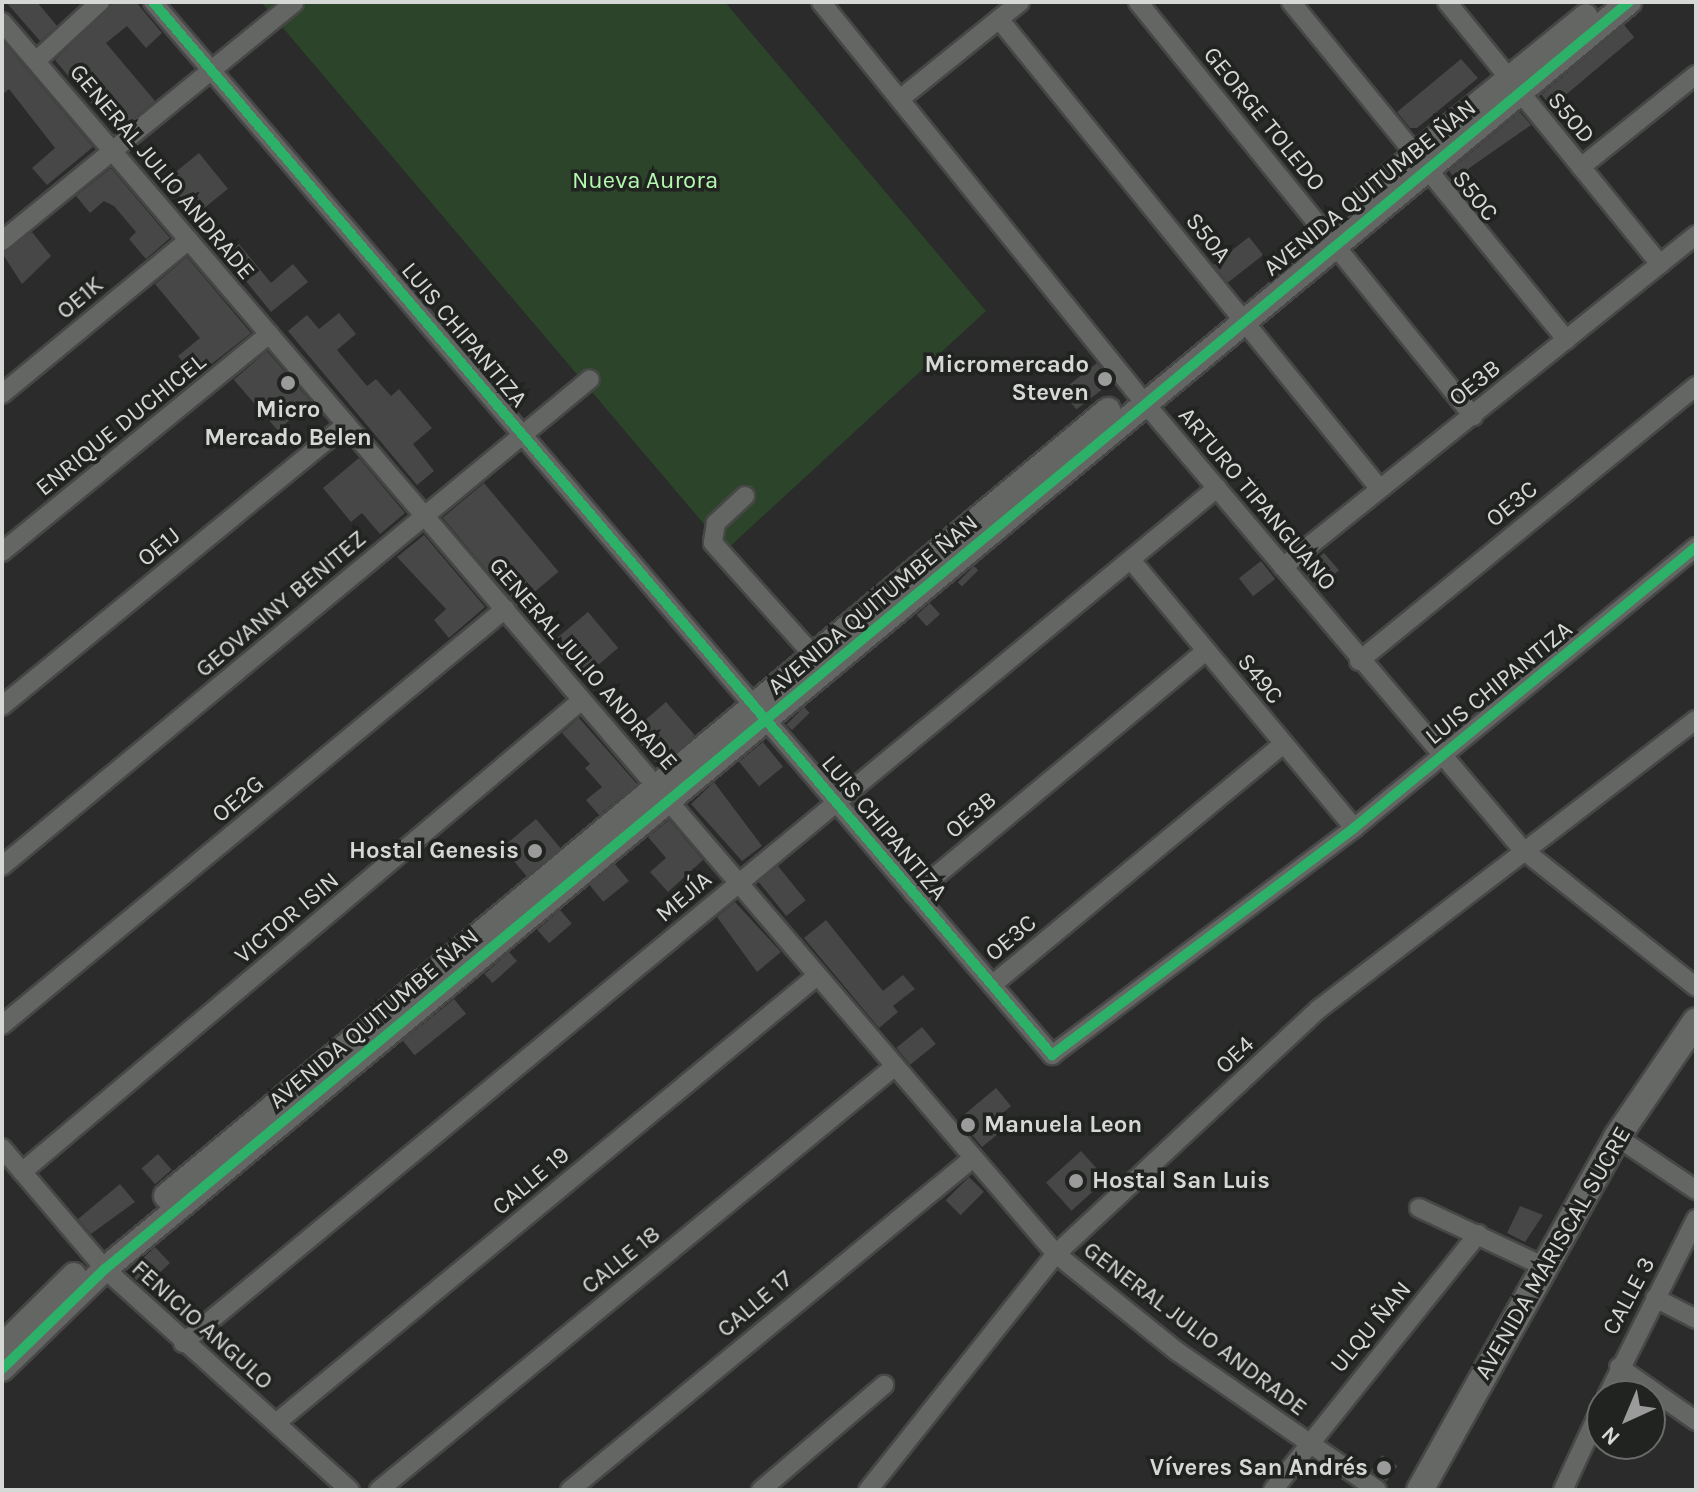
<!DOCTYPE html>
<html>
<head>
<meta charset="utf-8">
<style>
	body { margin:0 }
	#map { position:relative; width:1698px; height:1492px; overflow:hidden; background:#2a2b2a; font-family:Karla,sans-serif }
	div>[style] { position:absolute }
	.green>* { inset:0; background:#2c452a }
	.building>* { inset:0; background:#464746; transform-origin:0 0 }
	.roads { filter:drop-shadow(2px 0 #464746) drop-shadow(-2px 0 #464746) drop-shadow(0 2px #464746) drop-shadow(0 -2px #464746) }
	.minor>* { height:18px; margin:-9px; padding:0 9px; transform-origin:9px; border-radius:9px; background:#646664 }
	.tertiary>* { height:24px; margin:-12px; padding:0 12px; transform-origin:12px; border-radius:12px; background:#646664 }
	.secondary>* { height:26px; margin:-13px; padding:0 13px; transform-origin:13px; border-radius:13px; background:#666866 }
	.cycleway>* { height:10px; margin:-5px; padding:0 5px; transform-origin:5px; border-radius:5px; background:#2db169 }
	.dots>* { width:22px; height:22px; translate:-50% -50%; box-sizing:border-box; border:4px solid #202320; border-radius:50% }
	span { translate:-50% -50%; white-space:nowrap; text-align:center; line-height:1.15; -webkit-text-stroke:7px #202320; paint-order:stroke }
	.street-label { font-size:24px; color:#d6d8d6 }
	.park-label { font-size:24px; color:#b3f9ae }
	.poi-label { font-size:24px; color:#d6d8d6; font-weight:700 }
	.right { translate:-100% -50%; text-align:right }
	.left { translate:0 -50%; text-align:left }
	.frame { position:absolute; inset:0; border:4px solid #d6d8d6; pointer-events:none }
	.north { position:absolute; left:1586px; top:1380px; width:80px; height:80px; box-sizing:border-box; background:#202320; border:2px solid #696b69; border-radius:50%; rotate:224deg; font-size:22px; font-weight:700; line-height:32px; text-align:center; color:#d6d8d6 }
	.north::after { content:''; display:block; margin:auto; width:28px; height:36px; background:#9a9b9a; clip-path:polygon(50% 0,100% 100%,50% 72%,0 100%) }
</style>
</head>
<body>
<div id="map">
	<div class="green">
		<i style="clip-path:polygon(261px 2px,725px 2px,986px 311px,726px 550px)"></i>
	</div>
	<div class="building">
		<i style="clip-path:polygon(6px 2px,37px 2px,57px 26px,40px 41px)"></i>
		<i style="clip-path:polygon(114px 2px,136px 2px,162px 33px,146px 48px,127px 26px,106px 43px,155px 101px,116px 133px,55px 60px)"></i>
		<i style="left:1624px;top:25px;width:16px;height:108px;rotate:50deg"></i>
		<i style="clip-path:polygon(2px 40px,93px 147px,47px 185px,32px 168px,55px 148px,9px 89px,2px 95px)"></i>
		<i style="clip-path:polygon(1461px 59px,1478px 78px,1417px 128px,1410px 128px,1397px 112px)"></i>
		<i style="clip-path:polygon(1520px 112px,1531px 125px,1468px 169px,1473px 175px,1460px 185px,1449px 171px)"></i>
		<i style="left:199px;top:153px;width:46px;height:42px;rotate:51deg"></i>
		<i style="clip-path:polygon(111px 168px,170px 238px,146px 259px,129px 239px,136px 232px,114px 206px,104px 201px,90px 213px,76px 196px)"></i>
		<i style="clip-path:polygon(32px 232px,51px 256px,22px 284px,2px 253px)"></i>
		<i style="left:1249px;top:237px;width:23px;height:45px;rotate:52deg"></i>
		<i style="clip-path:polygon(239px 244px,271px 283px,293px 264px,308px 282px,271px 312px,225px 255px)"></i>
		<i style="clip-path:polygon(187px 257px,251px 333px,195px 377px,178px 356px,200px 338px,155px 284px)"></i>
		<i style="clip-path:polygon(339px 313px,356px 334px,337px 350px,367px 386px,376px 379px,391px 396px,399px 389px,432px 428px,413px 444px,434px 471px,417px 485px,288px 331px,307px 315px,319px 329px)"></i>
		<i style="left:267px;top:351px;width:67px;height:44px;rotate:49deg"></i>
		<i style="left:1097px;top:363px;width:24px;height:45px;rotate:52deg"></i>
		<i style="clip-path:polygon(359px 458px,405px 513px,380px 534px,362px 513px,351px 522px,323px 488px)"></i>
		<i style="left:484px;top:483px;width:116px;height:54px;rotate:50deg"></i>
		<i style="clip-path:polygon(424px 535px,485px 607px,449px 638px,434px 620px,446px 609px,397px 557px)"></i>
		<i style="left:1324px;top:553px;width:23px;height:28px;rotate:49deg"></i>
		<i style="left:1261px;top:561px;width:23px;height:28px;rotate:52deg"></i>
		<i style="left:974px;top:566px;width:6px;height:23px;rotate:45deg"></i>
		<i style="left:930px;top:603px;width:15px;height:18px;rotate:48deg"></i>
		<i style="left:588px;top:612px;width:47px;height:47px;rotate:50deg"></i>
		<i style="left:666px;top:702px;width:44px;height:47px;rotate:49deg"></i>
		<i style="left:804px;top:707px;width:8px;height:25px;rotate:45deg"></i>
		<i style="clip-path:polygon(579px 718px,637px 784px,599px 815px,586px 800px,602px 787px,585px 768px,590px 764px,562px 733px)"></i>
		<i style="left:763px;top:742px;width:32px;height:31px;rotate:51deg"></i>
		<i style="clip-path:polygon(714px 782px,762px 846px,742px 861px,691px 804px)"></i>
		<i style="left:536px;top:819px;width:38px;height:44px;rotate:50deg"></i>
		<i style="clip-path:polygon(669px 820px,703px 860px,668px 892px,650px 872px,666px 858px,648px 837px)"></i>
		<i style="left:615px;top:864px;width:22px;height:33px;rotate:51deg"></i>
		<i style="left:778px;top:866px;width:44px;height:25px;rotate:51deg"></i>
		<i style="clip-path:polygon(735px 902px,781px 952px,757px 972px,717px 917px)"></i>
		<i style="left:560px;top:910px;width:18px;height:30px;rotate:49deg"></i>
		<i style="clip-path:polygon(826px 920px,883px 991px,903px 975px,915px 989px,893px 1006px,898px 1012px,879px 1028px,804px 938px)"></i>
		<i style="left:509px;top:952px;width:12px;height:33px;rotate:48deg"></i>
		<i style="left:454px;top:999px;width:19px;height:66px;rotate:51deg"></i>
		<i style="left:922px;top:1027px;width:22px;height:33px;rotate:51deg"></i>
		<i style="clip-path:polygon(996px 1088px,1011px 1106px,996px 1119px,1004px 1129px,982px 1147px,959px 1119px)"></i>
		<i style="left:1081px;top:1151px;width:38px;height:47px;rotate:48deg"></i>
		<i style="left:158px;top:1154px;width:21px;height:22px;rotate:49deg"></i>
		<i style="left:969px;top:1177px;width:21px;height:33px;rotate:45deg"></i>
		<i style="clip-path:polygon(120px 1184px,135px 1202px,91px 1234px,78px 1219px)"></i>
		<i style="clip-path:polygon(1520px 1206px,1543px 1215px,1525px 1242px,1507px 1233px)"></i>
		<i style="left:155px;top:1247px;width:22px;height:36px;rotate:47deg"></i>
		<i style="left:1382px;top:1455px;width:19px;height:19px;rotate:35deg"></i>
	</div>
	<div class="roads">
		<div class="minor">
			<i style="left:153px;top:2px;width:1385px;rotate:49.51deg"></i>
			<i style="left:1052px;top:1055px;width:378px;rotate:-36.9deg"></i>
			<i style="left:1354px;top:828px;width:443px;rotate:-39.4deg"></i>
			<i style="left:821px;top:2px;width:497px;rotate:51.1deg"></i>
			<i style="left:1133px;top:389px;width:602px;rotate:49.78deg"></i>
			<i style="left:1522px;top:849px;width:222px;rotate:38.4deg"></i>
			<i style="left:1138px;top:2px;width:533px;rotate:51.02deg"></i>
			<i style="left:1291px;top:2px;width:436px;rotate:50.8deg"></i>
			<i style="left:1447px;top:2px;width:338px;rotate:50.9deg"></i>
			<i style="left:999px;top:19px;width:604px;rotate:50.98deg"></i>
			<i style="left:2px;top:22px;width:1621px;rotate:49.45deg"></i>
			<i style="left:1056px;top:1254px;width:156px;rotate:38.8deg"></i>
			<i style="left:1178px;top:1352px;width:242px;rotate:34.7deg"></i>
			<i style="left:36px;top:61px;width:87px;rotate:-42.7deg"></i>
			<i style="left:900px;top:99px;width:154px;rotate:-38.9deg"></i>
			<i style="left:1581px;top:167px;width:147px;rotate:-38.7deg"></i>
			<i style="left:2px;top:241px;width:377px;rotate:-39.2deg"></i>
			<i style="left:2px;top:394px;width:242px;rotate:-39.5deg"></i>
			<i style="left:745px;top:496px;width:40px;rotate:137deg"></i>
			<i style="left:716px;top:523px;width:20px;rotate:99deg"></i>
			<i style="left:713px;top:543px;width:164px;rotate:48.2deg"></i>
			<i style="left:2px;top:552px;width:345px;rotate:-39.2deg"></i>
			<i style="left:1131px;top:560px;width:349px;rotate:50.2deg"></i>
			<i style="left:1283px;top:567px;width:530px;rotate:-38.79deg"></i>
			<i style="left:1359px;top:661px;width:435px;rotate:-39.2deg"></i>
			<i style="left:2px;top:706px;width:445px;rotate:-39.3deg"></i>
			<i style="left:2px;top:866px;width:763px;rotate:-39.63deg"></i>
			<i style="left:914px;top:894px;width:380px;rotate:-39.8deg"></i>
			<i style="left:992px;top:985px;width:378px;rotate:-39.6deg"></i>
			<i style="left:2px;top:1025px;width:653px;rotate:-39.59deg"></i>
			<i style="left:1617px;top:1137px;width:95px;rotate:33.9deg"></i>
			<i style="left:2px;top:1148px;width:159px;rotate:49.6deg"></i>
			<i style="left:105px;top:1269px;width:330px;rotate:42.1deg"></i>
			<i style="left:22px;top:1172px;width:732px;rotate:-40.13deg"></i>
			<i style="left:1419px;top:1208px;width:137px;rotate:25.1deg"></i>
			<i style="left:1655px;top:1298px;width:46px;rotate:27.1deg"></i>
			<i style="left:183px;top:1343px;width:1342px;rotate:-39.59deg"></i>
			<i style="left:1619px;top:1367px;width:94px;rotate:35deg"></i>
			<i style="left:1607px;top:1396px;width:198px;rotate:-63.3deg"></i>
			<i style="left:276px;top:1423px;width:702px;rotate:-39.57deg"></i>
			<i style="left:379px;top:1490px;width:666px;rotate:-39.4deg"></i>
			<i style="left:570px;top:1490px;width:522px;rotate:-39.48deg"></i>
			<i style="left:761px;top:1490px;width:162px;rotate:-40.5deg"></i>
			<i style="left:868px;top:1490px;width:302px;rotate:-51.5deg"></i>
			<i style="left:1056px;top:1254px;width:359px;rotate:-43deg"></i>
			<i style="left:1319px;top:1009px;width:475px;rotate:-37.5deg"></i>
			<i style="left:1273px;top:1490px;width:328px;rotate:-51.3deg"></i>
			<i style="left:1563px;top:1490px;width:93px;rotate:-65.1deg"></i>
		</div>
		<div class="tertiary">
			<i style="left:1364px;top:197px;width:286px;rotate:-39.2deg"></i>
			<i style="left:166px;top:1196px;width:1227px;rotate:-39.84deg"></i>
			<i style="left:2px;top:1346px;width:101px;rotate:-44.6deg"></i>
			<i style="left:2px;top:1369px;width:144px;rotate:-44.2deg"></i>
			<i style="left:105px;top:1269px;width:1982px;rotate:-39.74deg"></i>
		</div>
		<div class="secondary">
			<i style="left:1420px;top:1490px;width:404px;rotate:-60.8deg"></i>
			<i style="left:1617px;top:1137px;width:140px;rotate:-55.7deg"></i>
		</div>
	</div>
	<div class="cycleway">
		<i style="left:153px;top:2px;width:1385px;rotate:49.51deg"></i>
		<i style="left:1052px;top:1055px;width:378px;rotate:-36.9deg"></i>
		<i style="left:1354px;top:828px;width:443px;rotate:-39.4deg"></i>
		<i style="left:2px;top:1369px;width:144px;rotate:-44.2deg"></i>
		<i style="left:105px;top:1269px;width:1982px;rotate:-39.74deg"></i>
	</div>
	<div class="dots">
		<i style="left:1105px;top:379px;background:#9a9b9a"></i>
		<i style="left:288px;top:383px;background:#9a9b9a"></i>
		<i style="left:535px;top:851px;background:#9a9b9a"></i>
		<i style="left:968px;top:1125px;background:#9a9b9a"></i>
		<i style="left:1076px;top:1181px;background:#9a9b9a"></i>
		<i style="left:1384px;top:1468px;background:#9a9b9a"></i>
	</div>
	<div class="street-label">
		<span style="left:1571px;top:118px;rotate:50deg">S50D</span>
		<span style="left:1264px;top:119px;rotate:51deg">GEORGE TOLEDO</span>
		<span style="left:162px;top:172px;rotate:50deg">GENERAL JULIO ANDRADE</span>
		<span style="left:1370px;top:188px;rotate:-39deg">AVENIDA QUITUMBE ÑAN</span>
		<span style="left:1475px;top:196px;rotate:51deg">S50C</span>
		<span style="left:1208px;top:238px;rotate:51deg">S50A</span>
		<span style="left:80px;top:298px;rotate:-40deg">OE1K</span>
		<span style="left:464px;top:335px;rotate:50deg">LUIS CHIPANTIZA</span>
		<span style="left:1475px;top:383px;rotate:-39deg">OE3B</span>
		<span style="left:121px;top:425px;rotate:-39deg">ENRIQUE DUCHICEL</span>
		<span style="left:1257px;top:499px;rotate:50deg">ARTURO TIPANGUANO</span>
		<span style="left:1512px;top:504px;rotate:-39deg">OE3C</span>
		<span style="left:159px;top:547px;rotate:-39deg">OE1J</span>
		<span style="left:281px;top:604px;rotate:-40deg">GEOVANNY BENITEZ</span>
		<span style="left:873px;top:605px;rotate:-40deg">AVENIDA QUITUMBE ÑAN</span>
		<span style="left:583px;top:664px;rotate:49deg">GENERAL JULIO ANDRADE</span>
		<span style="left:1260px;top:679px;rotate:51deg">S49C</span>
		<span style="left:1499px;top:683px;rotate:-39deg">LUIS CHIPANTIZA</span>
		<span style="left:238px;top:799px;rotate:-40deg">OE2G</span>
		<span style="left:971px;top:815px;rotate:-40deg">OE3B</span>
		<span style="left:884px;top:828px;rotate:50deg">LUIS CHIPANTIZA</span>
		<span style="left:684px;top:897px;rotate:-40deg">MEJÍA</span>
		<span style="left:287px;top:918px;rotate:-40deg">VICTOR ISIN</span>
		<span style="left:1011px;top:938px;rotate:-40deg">OE3C</span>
		<span style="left:374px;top:1019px;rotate:-40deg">AVENIDA QUITUMBE ÑAN</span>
		<span style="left:1235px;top:1055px;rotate:-43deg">OE4</span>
		<span style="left:531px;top:1181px;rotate:-40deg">CALLE 19</span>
		<span style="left:1553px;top:1253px;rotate:-60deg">AVENIDA MARISCAL SUCRE</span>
		<span style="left:621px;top:1260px;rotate:-39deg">CALLE 18</span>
		<span style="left:1629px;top:1296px;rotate:-62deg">CALLE 3</span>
		<span style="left:755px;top:1304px;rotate:-40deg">CALLE 17</span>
		<span style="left:202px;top:1325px;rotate:42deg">FENICIO ANGULO</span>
		<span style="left:1371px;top:1327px;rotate:-50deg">ULQU ÑAN</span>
		<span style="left:1195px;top:1329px;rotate:37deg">GENERAL JULIO ANDRADE</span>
	</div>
	<div class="park-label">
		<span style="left:645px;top:181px">Nueva Aurora</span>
	</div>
	<div class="poi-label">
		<span class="right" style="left:1089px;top:379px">Micromercado<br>Steven</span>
		<span style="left:288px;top:424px">Micro<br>Mercado Belen</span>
		<span class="right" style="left:519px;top:851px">Hostal Genesis</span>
		<span class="left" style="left:984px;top:1125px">Manuela Leon</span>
		<span class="left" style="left:1092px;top:1181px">Hostal San Luis</span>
		<span class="right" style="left:1368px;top:1468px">Víveres San Andrés</span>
	</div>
	<div class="frame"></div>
	<div class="north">N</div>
</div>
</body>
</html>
